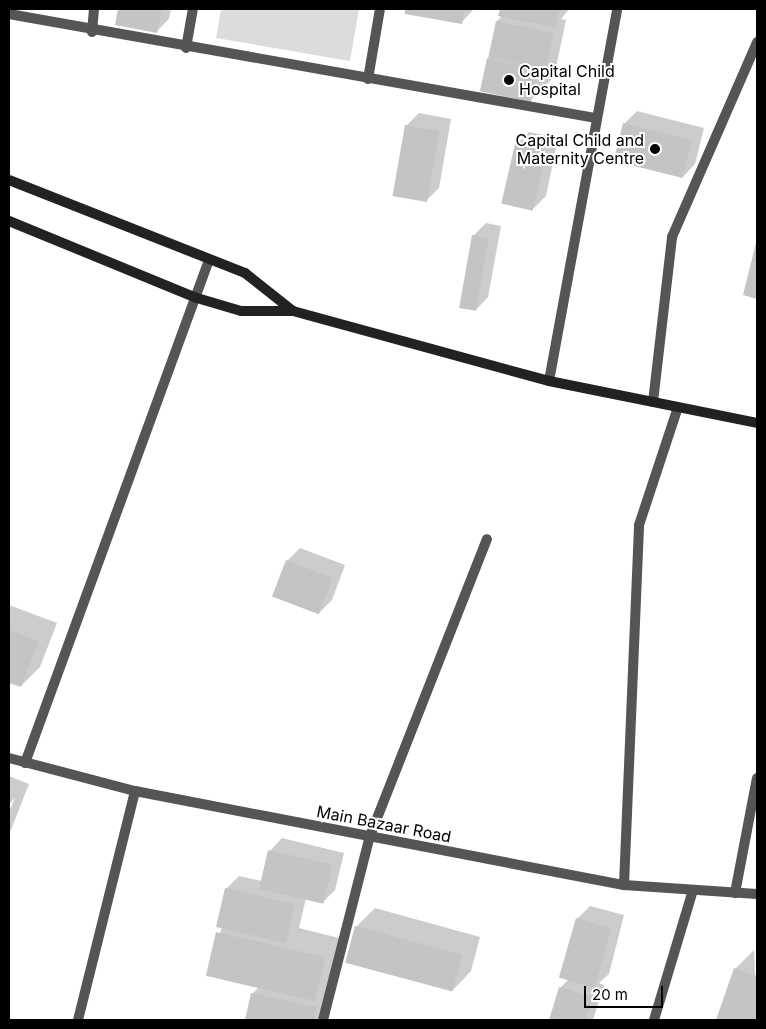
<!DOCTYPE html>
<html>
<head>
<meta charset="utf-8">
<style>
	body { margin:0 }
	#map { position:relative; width:766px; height:1029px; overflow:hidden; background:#fff; font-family:Inter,sans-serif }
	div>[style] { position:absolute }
	.green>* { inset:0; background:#dcdcdc }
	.shadow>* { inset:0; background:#0003 }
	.building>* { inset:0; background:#c4c4c4; transform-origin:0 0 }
	.lane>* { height:10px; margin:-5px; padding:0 5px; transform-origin:5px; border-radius:5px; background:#555 }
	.street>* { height:10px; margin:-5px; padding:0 5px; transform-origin:5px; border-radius:5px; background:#555 }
	.secondary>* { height:10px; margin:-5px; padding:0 5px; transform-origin:5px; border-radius:5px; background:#222 }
	.dots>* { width:14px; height:14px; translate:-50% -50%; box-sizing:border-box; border:2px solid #fff; border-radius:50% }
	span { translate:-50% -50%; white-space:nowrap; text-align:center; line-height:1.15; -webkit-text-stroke:4px #fff; paint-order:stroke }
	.poi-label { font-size:16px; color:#000 }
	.left { translate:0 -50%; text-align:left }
	.right { translate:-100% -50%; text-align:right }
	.street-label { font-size:16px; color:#000 }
	.frame { position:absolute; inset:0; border:10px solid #000; pointer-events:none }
	.scale { position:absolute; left:584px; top:986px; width:79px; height:22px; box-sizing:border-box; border:2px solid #000; border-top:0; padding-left:6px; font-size:15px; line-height:18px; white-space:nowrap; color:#000; -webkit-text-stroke:4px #fff; paint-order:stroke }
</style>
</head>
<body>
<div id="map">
	<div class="green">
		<i style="clip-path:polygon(221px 9px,359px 9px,350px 61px,216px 38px)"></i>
	</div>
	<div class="shadow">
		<i style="clip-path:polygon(119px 9px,171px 9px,169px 19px,156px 32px,116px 24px)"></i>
		<i style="clip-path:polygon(407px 9px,474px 9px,461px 23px,406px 13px)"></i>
		<i style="clip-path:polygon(501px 9px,569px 9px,561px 19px,566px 20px,554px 77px,530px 101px,488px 59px,497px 21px,503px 15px)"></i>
		<i style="clip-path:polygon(637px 111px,704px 128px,695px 164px,683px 177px,624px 124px)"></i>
		<i style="clip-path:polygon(419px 113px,451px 119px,439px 188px,426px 201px,406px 126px)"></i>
		<i style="clip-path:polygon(529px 132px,558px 138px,546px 196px,533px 209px,516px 145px)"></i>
		<i style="clip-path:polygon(486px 223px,501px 226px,488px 297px,476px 310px,473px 236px)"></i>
		<i style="clip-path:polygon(757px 241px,757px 297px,744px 294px)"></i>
		<i style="clip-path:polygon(300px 548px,345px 565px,332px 600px,319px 613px,287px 561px)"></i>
		<i style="clip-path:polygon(9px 605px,57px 623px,40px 667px,21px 686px,9px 681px)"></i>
		<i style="clip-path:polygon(9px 776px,29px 784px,9px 835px,9px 812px,15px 797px,9px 805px)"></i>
		<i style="clip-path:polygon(282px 838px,344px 853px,335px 890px,323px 902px,306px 898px,299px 928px,343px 939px,328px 1020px,247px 1020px,252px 994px,259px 987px,208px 975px,222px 927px,226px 889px,239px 876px,262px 881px,270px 851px)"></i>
		<i style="clip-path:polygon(590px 906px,624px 915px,609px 974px,599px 983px,604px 985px,593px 1020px,550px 1020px,560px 988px,569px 979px,577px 919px)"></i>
		<i style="clip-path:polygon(375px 908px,480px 937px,471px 971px,453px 990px,356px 927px)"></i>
		<i style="clip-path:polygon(754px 950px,757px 1020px,718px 1020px,735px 969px)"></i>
	</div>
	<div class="building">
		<i style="clip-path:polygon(118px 9px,162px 9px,157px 33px,115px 25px)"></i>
		<i style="clip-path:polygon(405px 9px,465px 9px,462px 24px,405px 14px)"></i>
		<i style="clip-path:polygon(500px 9px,559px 9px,555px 27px,498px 16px)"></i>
		<i style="left:496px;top:21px;width:59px;height:37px;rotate:12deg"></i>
		<i style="left:487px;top:58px;width:52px;height:34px;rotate:12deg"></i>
		<i style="left:623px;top:123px;width:71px;height:39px;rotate:14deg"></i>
		<i style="left:405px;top:125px;width:35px;height:72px;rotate:10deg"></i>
		<i style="left:515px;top:144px;width:32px;height:61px;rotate:13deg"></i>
		<i style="left:472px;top:235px;width:17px;height:74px;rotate:10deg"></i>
		<i style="clip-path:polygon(757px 239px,757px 299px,743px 295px)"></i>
		<i style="left:286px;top:560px;width:50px;height:39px;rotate:21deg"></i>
		<i style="clip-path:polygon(9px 630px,39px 641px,21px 687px,9px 683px)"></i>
		<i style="left:268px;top:850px;width:66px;height:40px;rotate:13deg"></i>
		<i style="left:225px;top:888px;width:72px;height:40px;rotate:13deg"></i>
		<i style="left:576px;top:918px;width:37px;height:62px;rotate:16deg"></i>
		<i style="left:355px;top:926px;width:111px;height:38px;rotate:15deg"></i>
		<i style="left:216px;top:932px;width:112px;height:45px;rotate:13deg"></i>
		<i style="clip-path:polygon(734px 968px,757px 976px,757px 1020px,716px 1020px)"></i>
		<i style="clip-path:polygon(559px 987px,593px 997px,585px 1020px,549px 1020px)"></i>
		<i style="clip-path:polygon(251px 993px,317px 1007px,314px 1020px,245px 1020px)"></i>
	</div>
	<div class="lane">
		<i style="left:92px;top:32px;width:23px;rotate:-85deg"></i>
		<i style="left:25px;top:763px;width:536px;rotate:-69.91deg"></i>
	</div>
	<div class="street">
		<i style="left:9px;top:14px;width:595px;rotate:10.06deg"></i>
		<i style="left:186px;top:48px;width:40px;rotate:-80deg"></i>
		<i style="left:368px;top:79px;width:71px;rotate:-80.3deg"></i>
		<i style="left:549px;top:381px;width:378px;rotate:-79.6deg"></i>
		<i style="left:653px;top:402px;width:166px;rotate:-83.4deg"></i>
		<i style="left:672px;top:237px;width:213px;rotate:-66.4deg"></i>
		<i style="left:9px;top:758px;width:130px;rotate:14.7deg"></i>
		<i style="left:135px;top:791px;width:498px;rotate:10.9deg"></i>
		<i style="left:624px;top:885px;width:133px;rotate:3.9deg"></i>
		<i style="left:624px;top:885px;width:360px;rotate:-87.6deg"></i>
		<i style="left:639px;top:525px;width:124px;rotate:-71.7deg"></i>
		<i style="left:735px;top:893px;width:117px;rotate:-79.2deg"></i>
		<i style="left:78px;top:1020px;width:236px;rotate:-76deg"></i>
		<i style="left:323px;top:1020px;width:190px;rotate:-75.7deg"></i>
		<i style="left:370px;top:836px;width:319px;rotate:-68.5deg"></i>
		<i style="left:654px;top:1020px;width:136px;rotate:-73.3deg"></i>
	</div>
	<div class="secondary">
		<i style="left:9px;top:180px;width:254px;rotate:21.5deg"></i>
		<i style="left:245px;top:273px;width:61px;rotate:38.4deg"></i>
		<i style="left:9px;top:221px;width:203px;rotate:22.3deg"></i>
		<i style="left:197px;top:298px;width:46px;rotate:16.5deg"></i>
		<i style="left:241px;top:311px;width:52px"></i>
		<i style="left:293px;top:311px;width:265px;rotate:15.3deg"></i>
		<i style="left:549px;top:381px;width:212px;rotate:11.4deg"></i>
	</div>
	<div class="dots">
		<i style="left:509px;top:80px;background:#000"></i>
		<i style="left:655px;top:149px;background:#000"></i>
	</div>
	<div class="poi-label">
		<span class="left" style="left:519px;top:80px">Capital Child<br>Hospital</span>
		<span class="right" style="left:644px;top:149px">Capital Child and<br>Maternity Centre</span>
	</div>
	<div class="street-label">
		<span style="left:384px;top:824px;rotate:11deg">Main Bazaar Road</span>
	</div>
	<div class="frame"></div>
	<div class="scale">20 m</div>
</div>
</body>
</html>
